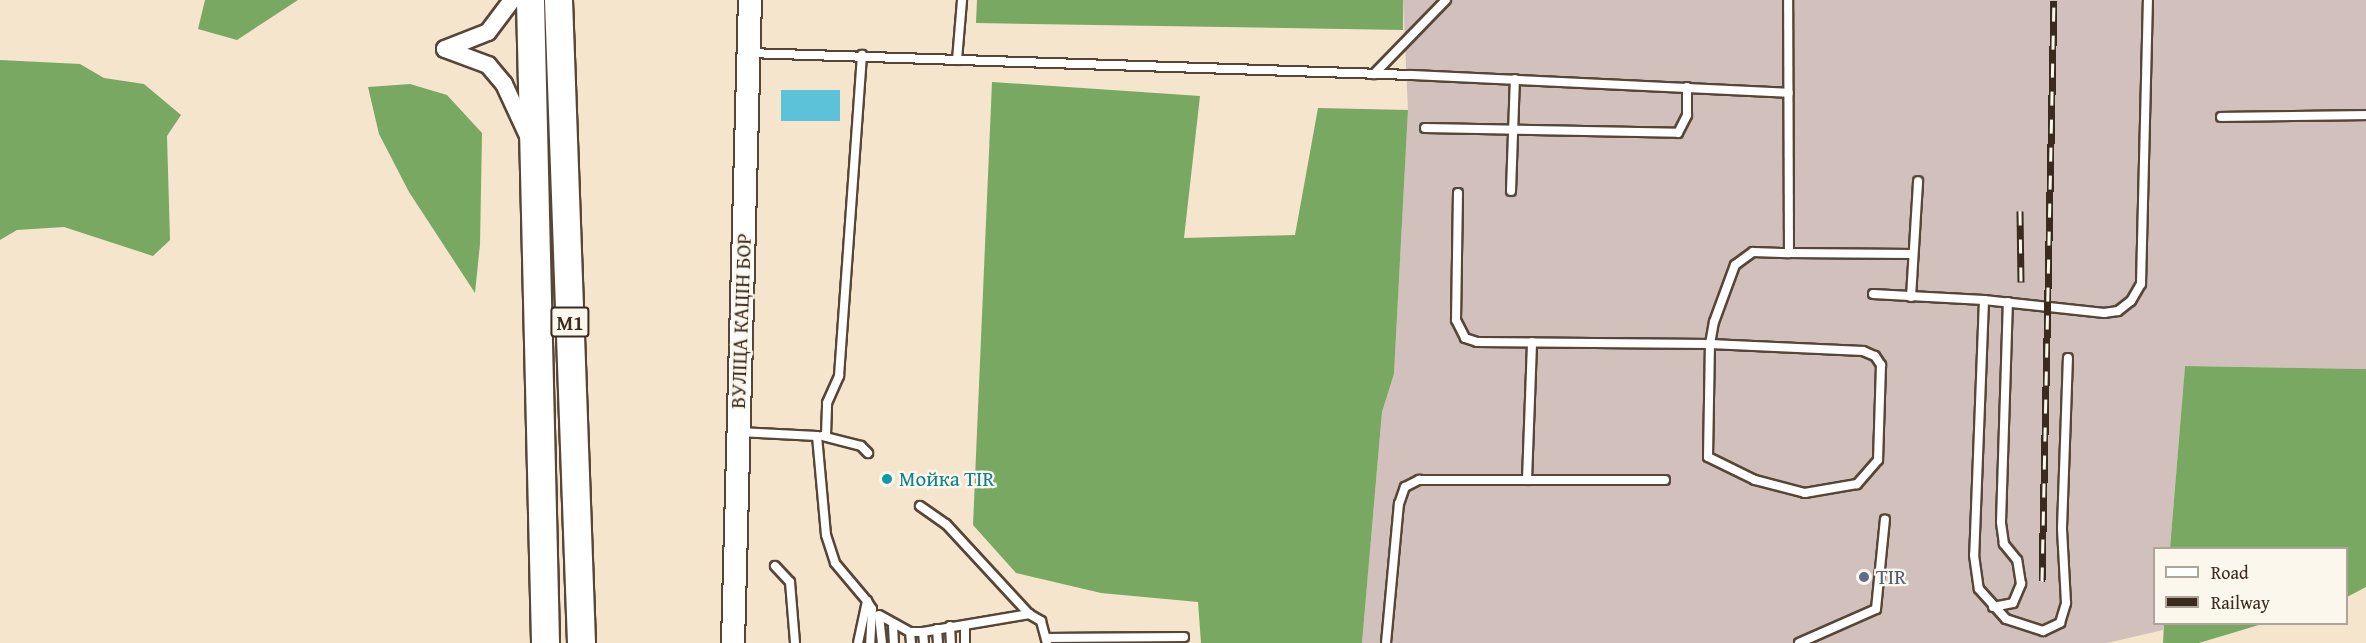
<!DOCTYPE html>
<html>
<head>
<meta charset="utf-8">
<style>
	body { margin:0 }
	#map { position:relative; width:2366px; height:643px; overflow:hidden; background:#f5e5cc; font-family:"Gentium Book Plus",serif }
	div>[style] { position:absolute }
	.industrial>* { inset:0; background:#d1c0bc }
	.forest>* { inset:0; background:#78a862 }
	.water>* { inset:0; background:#5cc2da; transform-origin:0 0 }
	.roads { filter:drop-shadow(2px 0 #574638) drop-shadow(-2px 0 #574638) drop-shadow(0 2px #574638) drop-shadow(0 -2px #574638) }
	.service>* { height:8px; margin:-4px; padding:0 4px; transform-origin:4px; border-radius:4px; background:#fff }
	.minor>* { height:16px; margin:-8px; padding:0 8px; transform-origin:8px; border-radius:8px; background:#fff }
	.secondary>* { height:22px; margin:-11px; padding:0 11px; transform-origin:11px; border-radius:11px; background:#fff }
	.trunk>* { height:27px; margin:-13.5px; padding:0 13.5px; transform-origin:13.5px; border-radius:13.5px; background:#fff }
	.rail>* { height:7px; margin-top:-3.5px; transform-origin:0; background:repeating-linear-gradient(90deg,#fbf7ec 0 14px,#3b2a1e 0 28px); box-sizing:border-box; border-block:2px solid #3b2a1e }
	.dots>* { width:16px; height:16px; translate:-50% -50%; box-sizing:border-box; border:3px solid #fbf7ec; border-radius:50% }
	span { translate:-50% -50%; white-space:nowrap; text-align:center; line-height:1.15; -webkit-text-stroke:4.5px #fbf7ec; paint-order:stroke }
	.shield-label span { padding:2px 4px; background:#fbf7ec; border:2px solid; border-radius:4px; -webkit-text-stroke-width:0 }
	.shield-label { font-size:20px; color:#3b2a1e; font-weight:700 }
	.street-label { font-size:21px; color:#3b2a1e }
	.culture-label { font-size:21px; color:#0d838f }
	.left { translate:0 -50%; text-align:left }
	.service-label { font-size:21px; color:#4e5e75 }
	.legend { position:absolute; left:2153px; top:547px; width:195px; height:78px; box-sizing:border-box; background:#fbf7ec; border:2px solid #aea59a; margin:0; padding:8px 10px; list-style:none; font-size:18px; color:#3b2a1e }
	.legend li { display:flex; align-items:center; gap:12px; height:30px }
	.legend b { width:30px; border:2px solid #aea59a }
</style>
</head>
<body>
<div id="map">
	<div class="industrial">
		<i style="clip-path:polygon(1403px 0,2366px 0,2366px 369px,2185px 366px,2170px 548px,2154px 548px,2154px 624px,2164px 624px,2163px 630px,2107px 643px,1362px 643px,1382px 412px,1394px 374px,1408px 110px)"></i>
	</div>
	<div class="forest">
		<i style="clip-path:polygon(205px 0,298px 0,237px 40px,198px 29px)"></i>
		<i style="clip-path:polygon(977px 0,1403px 0,1403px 30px,976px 23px)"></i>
		<i style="clip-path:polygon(0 60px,80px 64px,104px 78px,144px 84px,181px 115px,167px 136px,170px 240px,153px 256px,64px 227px,17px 230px,0 240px)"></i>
		<i style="clip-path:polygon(992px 82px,1200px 96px,1184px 238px,1295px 235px,1318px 108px,1408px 110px,1394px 374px,1382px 412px,1362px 643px,1201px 643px,1198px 602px,1101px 593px,1016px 573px,973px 525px)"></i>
		<i style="clip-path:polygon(410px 84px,447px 95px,482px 133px,480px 244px,475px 293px,409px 192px,379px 134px,368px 87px)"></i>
		<i style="clip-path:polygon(2185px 366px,2366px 369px,2366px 587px,2347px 597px,2346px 548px,2170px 548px)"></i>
		<i style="clip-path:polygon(2164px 624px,2262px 624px,2199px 643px,2163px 643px)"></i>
	</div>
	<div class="water">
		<i style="left:781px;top:90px;width:59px;height:31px"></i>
	</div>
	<div class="roads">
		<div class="service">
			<i style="left:749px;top:53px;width:662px;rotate:1.9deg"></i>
			<i style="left:1411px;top:75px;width:378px;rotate:2.7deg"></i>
			<i style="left:957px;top:60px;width:60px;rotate:-85.2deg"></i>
			<i style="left:1374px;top:74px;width:103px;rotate:-45.8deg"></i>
			<i style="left:2221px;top:117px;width:145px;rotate:-0.8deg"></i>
			<i style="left:1425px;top:128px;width:253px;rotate:1.1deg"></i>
			<i style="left:1678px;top:133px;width:20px;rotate:-63deg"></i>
			<i style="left:1687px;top:115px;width:28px;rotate:-90deg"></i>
			<i style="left:1511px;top:191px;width:112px;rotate:-88deg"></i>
			<i style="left:1458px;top:193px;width:127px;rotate:90.9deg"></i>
			<i style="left:1456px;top:320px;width:20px;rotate:63deg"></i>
			<i style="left:1465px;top:338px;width:13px;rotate:18deg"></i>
			<i style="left:1477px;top:342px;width:233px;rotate:0.5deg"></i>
			<i style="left:1710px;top:344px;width:153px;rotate:2.6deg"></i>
			<i style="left:1863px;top:351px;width:13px;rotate:23deg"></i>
			<i style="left:1875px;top:356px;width:11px;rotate:56deg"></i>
			<i style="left:1881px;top:365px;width:95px;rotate:91.8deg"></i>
			<i style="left:1878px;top:460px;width:32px;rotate:131deg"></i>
			<i style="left:1857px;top:484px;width:53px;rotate:170.2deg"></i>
			<i style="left:1805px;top:493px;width:52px;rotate:-165.4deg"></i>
			<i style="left:1755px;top:480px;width:52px;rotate:-153.9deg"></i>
			<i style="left:1708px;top:457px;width:113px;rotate:-89deg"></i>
			<i style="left:1710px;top:344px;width:22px;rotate:-80deg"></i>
			<i style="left:1714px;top:322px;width:61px;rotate:-69.8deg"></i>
			<i style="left:1735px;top:265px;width:22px;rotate:-36deg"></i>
			<i style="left:1753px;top:252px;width:36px;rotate:2deg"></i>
			<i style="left:1789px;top:253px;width:253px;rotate:-90.2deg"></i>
			<i style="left:1789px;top:253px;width:124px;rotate:0.5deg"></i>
			<i style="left:1873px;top:294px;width:111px;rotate:3.1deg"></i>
			<i style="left:1984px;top:300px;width:121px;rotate:6.2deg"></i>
			<i style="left:2104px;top:313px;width:14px;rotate:-8deg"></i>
			<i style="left:2118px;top:311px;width:16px;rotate:-38deg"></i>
			<i style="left:2131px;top:301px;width:20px;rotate:-60deg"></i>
			<i style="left:2141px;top:284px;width:284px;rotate:-88.6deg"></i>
			<i style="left:1911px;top:297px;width:116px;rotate:-86.5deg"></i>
			<i style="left:1984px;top:300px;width:255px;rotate:92.2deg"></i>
			<i style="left:1974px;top:555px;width:34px;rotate:82deg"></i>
			<i style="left:1979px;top:589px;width:40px;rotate:48deg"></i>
			<i style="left:2006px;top:619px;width:39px;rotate:18deg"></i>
			<i style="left:2043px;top:631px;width:19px;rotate:-25deg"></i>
			<i style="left:2060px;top:623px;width:21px;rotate:-73deg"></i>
			<i style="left:2066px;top:603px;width:75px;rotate:-93.1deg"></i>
			<i style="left:2062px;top:528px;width:170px;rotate:-88deg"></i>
			<i style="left:739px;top:432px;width:78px;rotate:2.9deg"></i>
			<i style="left:817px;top:436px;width:99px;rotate:84.8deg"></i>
			<i style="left:826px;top:535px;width:29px;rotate:72deg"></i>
			<i style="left:835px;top:563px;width:50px;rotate:49.9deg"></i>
			<i style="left:867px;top:601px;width:43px;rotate:102.1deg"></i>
			<i style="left:826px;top:435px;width:32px;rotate:-88deg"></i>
			<i style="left:827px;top:403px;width:30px;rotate:-66deg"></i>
			<i style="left:839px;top:376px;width:322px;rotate:-85.9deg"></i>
			<i style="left:822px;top:436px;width:40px;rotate:14.4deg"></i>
			<i style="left:861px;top:446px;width:10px;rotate:45deg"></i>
			<i style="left:1527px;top:480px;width:138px;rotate:-87.9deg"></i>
			<i style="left:920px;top:506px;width:32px;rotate:35deg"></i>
			<i style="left:946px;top:524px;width:122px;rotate:47.3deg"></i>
			<i style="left:775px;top:566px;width:22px;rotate:47deg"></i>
			<i style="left:790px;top:582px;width:61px;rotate:85.3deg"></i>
			<i style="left:867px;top:601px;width:9px;rotate:58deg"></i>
			<i style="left:872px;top:609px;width:34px;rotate:93deg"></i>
			<i style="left:1993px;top:607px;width:20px;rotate:-11deg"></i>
			<i style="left:2013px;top:603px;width:21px;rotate:-67deg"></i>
			<i style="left:2021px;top:584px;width:24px;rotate:-99deg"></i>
			<i style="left:2017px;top:560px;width:21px;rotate:-129deg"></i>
			<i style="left:2004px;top:544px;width:22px;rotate:-98deg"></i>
			<i style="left:2001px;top:522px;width:220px;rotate:-88.2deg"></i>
			<i style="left:879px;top:615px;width:28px;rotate:84deg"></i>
			<i style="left:881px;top:616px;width:33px;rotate:29deg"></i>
			<i style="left:910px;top:632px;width:11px;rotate:85deg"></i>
			<i style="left:965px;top:625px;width:18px;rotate:90deg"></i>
			<i style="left:893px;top:626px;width:17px;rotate:87deg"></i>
			<i style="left:950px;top:626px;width:17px;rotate:87deg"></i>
			<i style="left:937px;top:629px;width:14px;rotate:86deg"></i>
			<i style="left:910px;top:632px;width:13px"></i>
			<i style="left:923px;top:632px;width:11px;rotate:85deg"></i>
			<i style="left:923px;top:632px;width:108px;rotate:-9.6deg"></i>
			<i style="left:1029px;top:614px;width:14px;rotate:30deg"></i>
			<i style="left:1041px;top:621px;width:23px;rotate:75deg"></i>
			<i style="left:1047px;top:638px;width:137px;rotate:-0.4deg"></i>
			<i style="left:1386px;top:643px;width:140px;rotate:-84.7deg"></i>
			<i style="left:1399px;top:504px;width:18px;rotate:-71deg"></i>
			<i style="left:1405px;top:487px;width:16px;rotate:-27deg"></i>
			<i style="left:1419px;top:480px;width:246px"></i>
			<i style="left:1799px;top:643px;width:84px;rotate:-23.8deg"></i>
			<i style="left:1876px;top:609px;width:90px;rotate:-84.3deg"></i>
		</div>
		<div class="minor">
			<i style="left:445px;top:49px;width:46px;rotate:20.4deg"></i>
			<i style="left:488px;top:65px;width:25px;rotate:50deg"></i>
			<i style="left:504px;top:84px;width:57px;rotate:65.2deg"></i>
			<i style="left:445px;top:49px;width:46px;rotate:-21.6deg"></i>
			<i style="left:488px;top:32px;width:40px;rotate:-53deg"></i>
		</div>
		<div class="secondary">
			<i style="left:733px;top:643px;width:643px;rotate:-88.49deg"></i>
		</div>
		<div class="trunk">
			<i style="left:530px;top:0;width:643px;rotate:88.66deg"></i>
			<i style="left:558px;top:0;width:643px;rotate:87.95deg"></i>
		</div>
	</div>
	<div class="rail">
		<i style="left:2020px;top:211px;width:71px;rotate:89.2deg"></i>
		<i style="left:2042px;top:581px;width:581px;rotate:-88.82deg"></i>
	</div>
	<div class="dots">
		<i style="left:887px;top:479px;background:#0f9aa8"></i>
		<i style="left:1864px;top:577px;background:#5c6f8a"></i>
	</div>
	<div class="shield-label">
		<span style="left:570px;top:322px">М1</span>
	</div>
	<div class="street-label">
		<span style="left:741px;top:321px;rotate:-88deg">ВУЛІЦА КАЦІН БОР</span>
	</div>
	<div class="culture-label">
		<span class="left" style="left:899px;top:479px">Мойка TIR</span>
	</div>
	<div class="service-label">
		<span class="left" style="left:1876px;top:577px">TIR</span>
	</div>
	<ul class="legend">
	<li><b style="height:8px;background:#fff"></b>Road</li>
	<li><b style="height:8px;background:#3b2a1e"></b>Railway</li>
	</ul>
</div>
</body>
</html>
